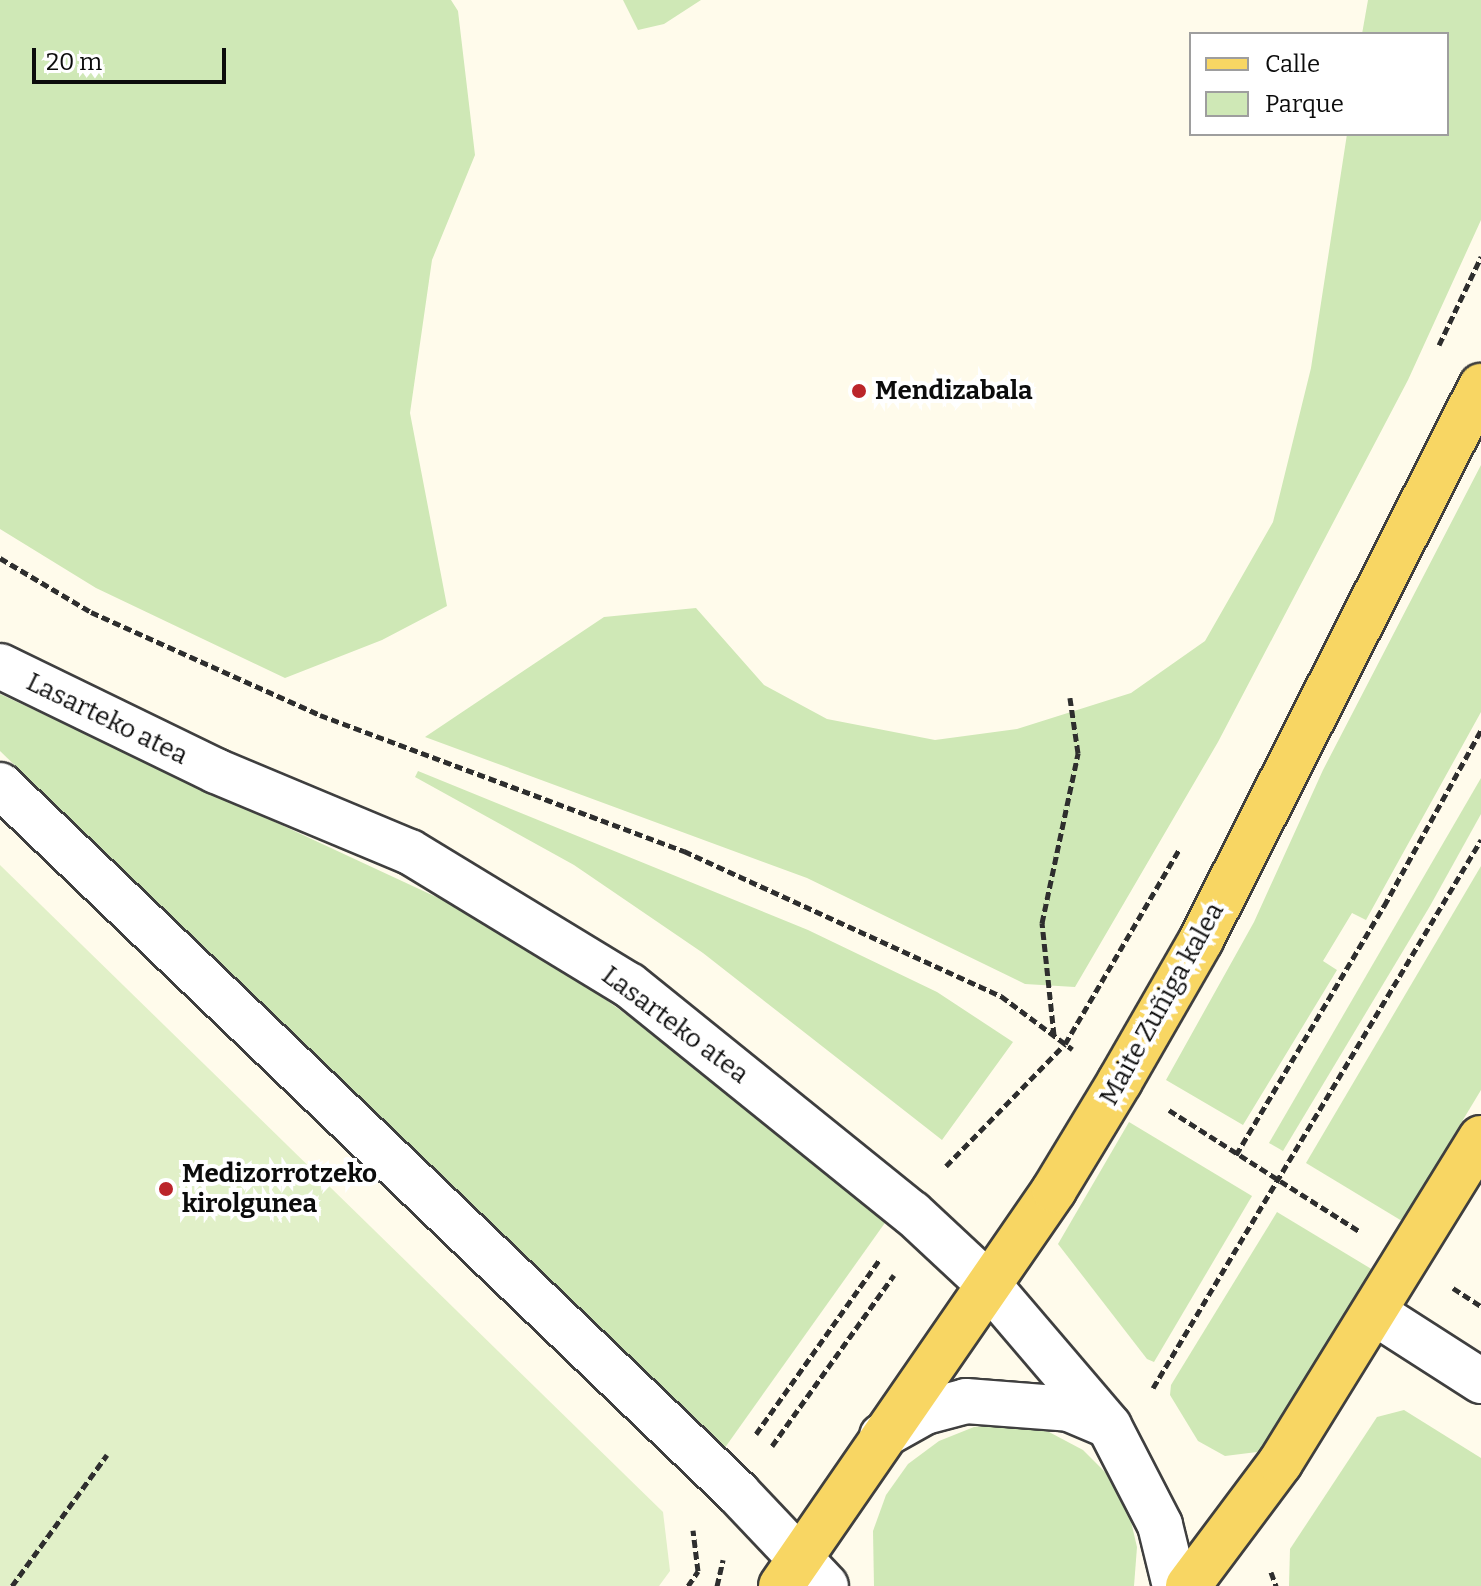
<!DOCTYPE html>
<html>
<head>
<meta charset="utf-8">
<style>
	body { margin:0 }
	#map { position:relative; width:1481px; height:1586px; overflow:hidden; background:#fffbeb; font-family:Bitter,serif }
	div>[style] { position:absolute }
	.green>* { inset:0; background:#cfe8b6 }
	.pitch>* { inset:0; background:#e1f0c8 }
	.path>* { height:5px; margin-top:-2.5px; transform-origin:0; background:repeating-linear-gradient(90deg,#2e2e2e 0 8px,transparent 0 12px) }
	.roads { filter:drop-shadow(2px 0 #3f3f3f) drop-shadow(-2px 0 #3f3f3f) drop-shadow(0 2px #3f3f3f) drop-shadow(0 -2px #3f3f3f) }
	.minor>* { height:44px; margin:-22px; padding:0 22px; transform-origin:22px; border-radius:22px; background:#fff }
	.major>* { height:44px; margin:-22px; padding:0 22px; transform-origin:22px; border-radius:22px; background:#f8d663 }
	.dots>* { width:22px; height:22px; translate:-50% -50%; box-sizing:border-box; border:4px solid #fff; border-radius:50% }
	span { translate:-50% -50%; white-space:nowrap; text-align:center; line-height:1.15; -webkit-text-stroke:8px #fff; paint-order:stroke }
	.poi-label { font-size:26px; color:#0c0c0c; font-weight:700 }
	.left { translate:0 -50%; text-align:left }
	.street-label { font-size:26px; color:#0c0c0c }
	.legend { position:absolute; left:1189px; top:32px; width:260px; height:104px; box-sizing:border-box; background:#fff; border:2px solid #9e9e9e; margin:0; padding:10px 14px; list-style:none; font-size:24px; color:#0c0c0c }
	.legend li { display:flex; align-items:center; gap:16px; height:40px }
	.legend b { width:40px; border:2px solid #9e9e9e }
	.scale { position:absolute; left:32px; top:48px; width:194px; height:36px; box-sizing:border-box; border:4px solid #0c0c0c; border-top:0; padding-left:10px; font-size:24px; line-height:28px; white-space:nowrap; color:#0c0c0c; -webkit-text-stroke:6px #fff; paint-order:stroke }
</style>
</head>
<body>
<div id="map">
	<div class="green">
		<i style="clip-path:polygon(0 0,451px 0,458px 11px,475px 155px,432px 260px,410px 413px,447px 606px,382px 640px,285px 678px,96px 588px,0 529px)"></i>
		<i style="clip-path:polygon(623px 0,701px 0,664px 24px,638px 30px)"></i>
		<i style="clip-path:polygon(1368px 0,1481px 0,1481px 220px,1408px 380px,1218px 742px,1075px 987px,1025px 984px,807px 878px,425px 737px,604px 617px,696px 608px,764px 685px,827px 719px,935px 740px,1017px 729px,1131px 693px,1205px 641px,1273px 522px,1311px 368px,1347px 134px,1447px 134px,1447px 34px,1362px 34px)"></i>
		<i style="clip-path:polygon(1481px 465px,1481px 712px,1366px 920px,1352px 913px,1323px 961px,1337px 970px,1243px 1125px,1166px 1080px,1254px 922px,1323px 770px)"></i>
		<i style="clip-path:polygon(0 694px,520px 936px,759px 1113px,887px 1220px,724px 1449px,0 751px)"></i>
		<i style="clip-path:polygon(418px 771px,808px 930px,937px 992px,1013px 1042px,942px 1140px,703px 953px,574px 865px,415px 777px)"></i>
		<i style="clip-path:polygon(1481px 778px,1481px 814px,1430px 906px,1283px 1151px,1269px 1143px)"></i>
		<i style="clip-path:polygon(1481px 866px,1481px 1090px,1402px 1221px,1306px 1163px)"></i>
		<i style="clip-path:polygon(1129px 1122px,1252px 1196px,1154px 1362px,1147px 1359px,1058px 1244px)"></i>
		<i style="clip-path:polygon(1277px 1212px,1378px 1273px,1270px 1442px,1257px 1452px,1225px 1456px,1198px 1441px,1170px 1395px,1171px 1385px)"></i>
		<i style="clip-path:polygon(1404px 1410px,1481px 1458px,1481px 1586px,1289px 1586px,1290px 1549px,1377px 1417px)"></i>
		<i style="clip-path:polygon(1012px 1424px,1049px 1432px,1083px 1450px,1110px 1477px,1128px 1509px,1137px 1547px,1134px 1586px,874px 1586px,873px 1531px,886px 1495px,908px 1464px,939px 1441px,974px 1427px)"></i>
	</div>
	<div class="pitch">
		<i style="clip-path:polygon(0 865px,663px 1512px,670px 1571px,659px 1586px,0 1586px)"></i>
	</div>
	<div class="path">
		<i style="left:1439px;top:345px;width:98px;rotate:-64.5deg"></i>
		<i style="left:0;top:558px;width:106px;rotate:30.7deg"></i>
		<i style="left:91px;top:612px;width:251px;rotate:24.2deg"></i>
		<i style="left:320px;top:715px;width:389px;rotate:20.5deg"></i>
		<i style="left:684px;top:851px;width:349px;rotate:24.6deg"></i>
		<i style="left:1001px;top:996px;width:89px;rotate:36.7deg"></i>
		<i style="left:1054px;top:1035px;width:113px;rotate:-96.1deg"></i>
		<i style="left:1042px;top:923px;width:174px;rotate:-78deg"></i>
		<i style="left:1078px;top:753px;width:56px;rotate:-98.3deg"></i>
		<i style="left:1169px;top:1110px;width:225px;rotate:32.5deg"></i>
		<i style="left:1236px;top:1155px;width:290px;rotate:-59.3deg"></i>
		<i style="left:1384px;top:906px;width:201px;rotate:-61.1deg"></i>
		<i style="left:946px;top:1166px;width:170px;rotate:-45.7deg"></i>
		<i style="left:1065px;top:1044px;width:227px;rotate:-59.6deg"></i>
		<i style="left:1453px;top:1288px;width:33px;rotate:33deg"></i>
		<i style="left:1153px;top:1388px;width:639px;rotate:-59.1deg"></i>
		<i style="left:756px;top:1434px;width:214px;rotate:-54.7deg"></i>
		<i style="left:772px;top:1446px;width:210px;rotate:-54.5deg"></i>
		<i style="left:1271px;top:1572px;width:15px;rotate:70deg"></i>
		<i style="left:12px;top:1586px;width:162px;rotate:-54.1deg"></i>
		<i style="left:688px;top:1586px;width:18px;rotate:-56deg"></i>
		<i style="left:698px;top:1571px;width:41px;rotate:-97deg"></i>
		<i style="left:717px;top:1586px;width:27px;rotate:-77deg"></i>
	</div>
	<div class="roads">
		<div class="minor">
			<i style="left:0;top:666px;width:240px;rotate:25.9deg"></i>
			<i style="left:216px;top:771px;width:210px;rotate:22.7deg"></i>
			<i style="left:410px;top:852px;width:256px;rotate:31.3deg"></i>
			<i style="left:629px;top:985px;width:363px;rotate:38.9deg"></i>
			<i style="left:912px;top:1213px;width:103px;rotate:43deg"></i>
			<i style="left:987px;top:1283px;width:188px;rotate:49.5deg"></i>
			<i style="left:1109px;top:1426px;width:111px;rotate:62.7deg"></i>
			<i style="left:1160px;top:1525px;width:63px;rotate:76.2deg"></i>
			<i style="left:0;top:785px;width:1023px;rotate:43.81deg"></i>
			<i style="left:738px;top:1493px;width:128px;rotate:46.6deg"></i>
			<i style="left:1375px;top:1313px;width:126px;rotate:32.7deg"></i>
			<i style="left:882px;top:1436px;width:49px;rotate:-29.2deg"></i>
			<i style="left:925px;top:1412px;width:42px;rotate:-15deg"></i>
			<i style="left:966px;top:1401px;width:103px;rotate:4.4deg"></i>
			<i style="left:1069px;top:1409px;width:41px;rotate:22.8deg"></i>
		</div>
		<div class="major">
			<i style="left:781px;top:1586px;width:481px;rotate:-55.4deg"></i>
			<i style="left:1054px;top:1190px;width:127px;rotate:-58.8deg"></i>
			<i style="left:1120px;top:1081px;width:163px;rotate:-60.1deg"></i>
			<i style="left:1201px;top:940px;width:621px;rotate:-63.19deg"></i>
			<i style="left:1188px;top:1586px;width:154px;rotate:-53.2deg"></i>
			<i style="left:1280px;top:1463px;width:382px;rotate:-58.3deg"></i>
		</div>
	</div>
	<div class="dots">
		<i style="left:859px;top:391px;background:#bb252a"></i>
		<i style="left:166px;top:1189px;background:#bb252a"></i>
	</div>
	<div class="poi-label">
		<span class="left" style="left:875px;top:391px">Mendizabala</span>
		<span class="left" style="left:182px;top:1189px">Medizorrotzeko<br>kirolgunea</span>
	</div>
	<div class="street-label">
		<span style="left:107px;top:719px;rotate:26deg">Lasarteko atea</span>
		<span style="left:1162px;top:1004px;rotate:-61deg">Maite Zuñiga kalea</span>
		<span style="left:675px;top:1025px;rotate:37deg">Lasarteko atea</span>
	</div>
	<ul class="legend">
	<li><b style="height:10px;background:#f8d663"></b>Calle</li>
	<li><b style="height:22px;background:#cfe8b6"></b>Parque</li>
	</ul>
	<div class="scale">20 m</div>
</div>
</body>
</html>
